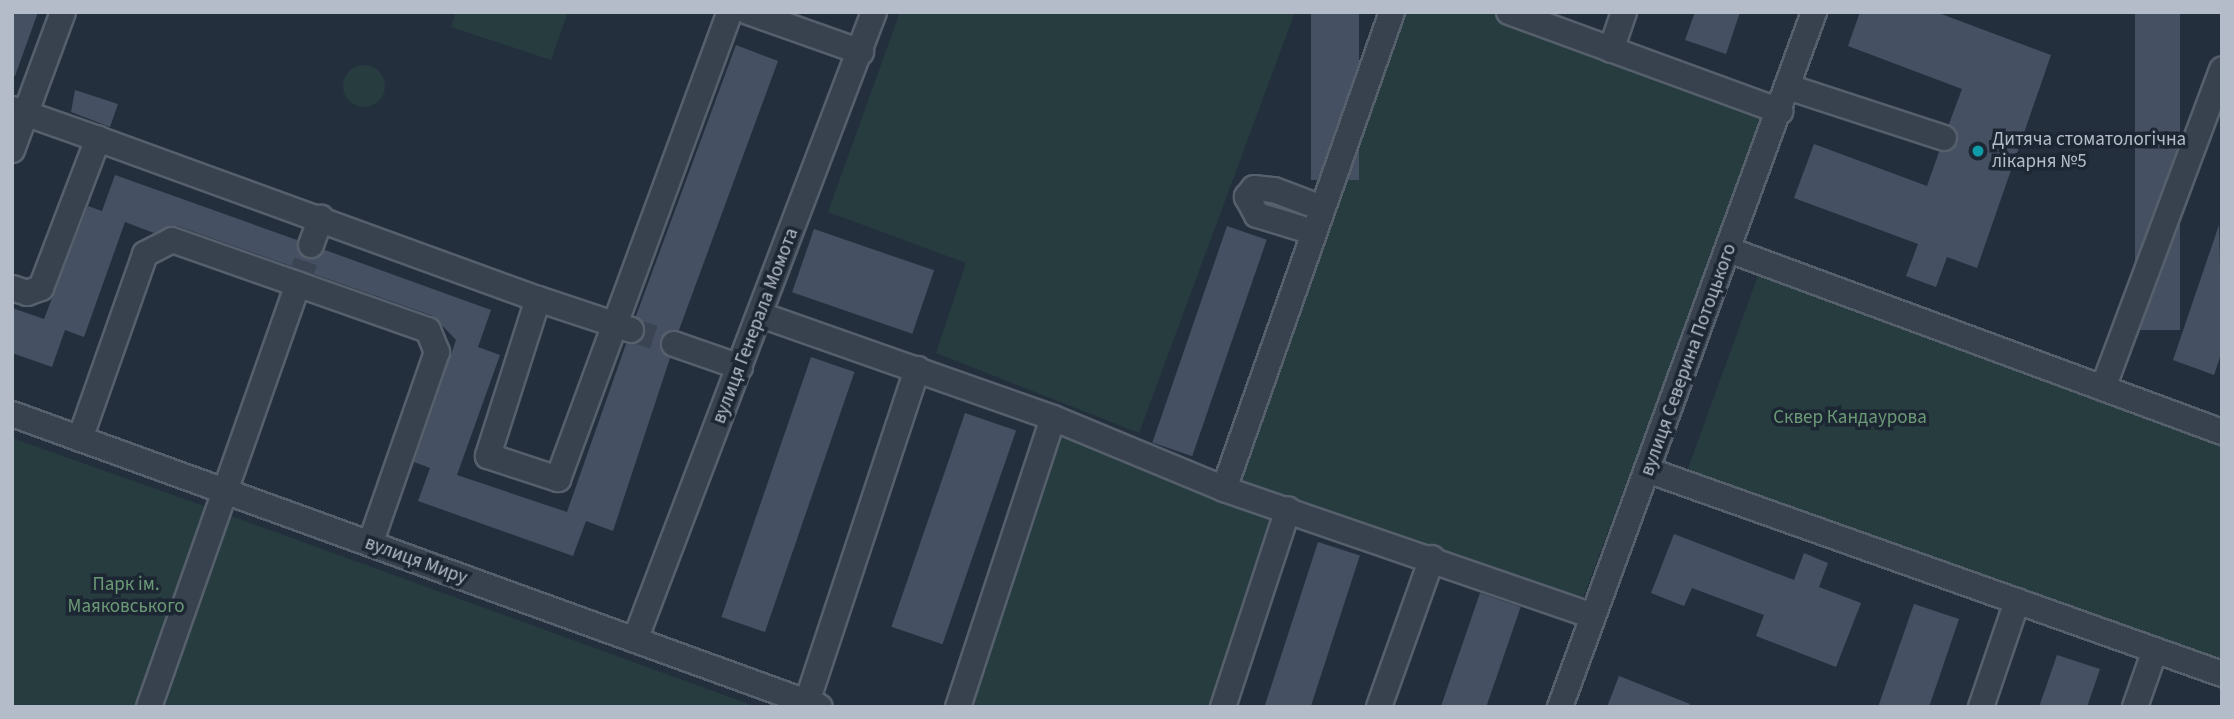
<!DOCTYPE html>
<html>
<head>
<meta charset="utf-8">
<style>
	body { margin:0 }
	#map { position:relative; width:2234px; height:719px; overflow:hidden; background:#242f3e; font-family:"Source Sans 3",sans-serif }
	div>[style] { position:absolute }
	.green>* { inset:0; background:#263c3f }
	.round { border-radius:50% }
	.building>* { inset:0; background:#455162; transform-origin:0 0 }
	.minor-tunnel>* { height:24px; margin-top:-12px; transform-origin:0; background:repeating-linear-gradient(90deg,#3a4453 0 24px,transparent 0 36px) }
	.roads { filter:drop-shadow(2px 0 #565f6c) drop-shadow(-2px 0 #565f6c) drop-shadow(0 2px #565f6c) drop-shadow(0 -2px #565f6c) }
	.minor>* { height:24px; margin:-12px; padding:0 12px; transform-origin:12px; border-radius:12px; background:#38414e }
	.dots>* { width:19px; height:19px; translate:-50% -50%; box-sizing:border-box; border:4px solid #1d2633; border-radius:50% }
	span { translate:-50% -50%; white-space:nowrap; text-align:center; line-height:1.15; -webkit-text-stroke:7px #1d2633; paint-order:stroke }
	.poi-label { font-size:19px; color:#b4bcc9 }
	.left { translate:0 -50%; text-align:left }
	.street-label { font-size:19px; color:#b4bcc9 }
	.park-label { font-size:19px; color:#6b9a76 }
	.frame { position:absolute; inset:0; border:14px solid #b4bcc9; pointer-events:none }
</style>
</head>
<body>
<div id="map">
	<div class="green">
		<i style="clip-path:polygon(456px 12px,568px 12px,551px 60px,451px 27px)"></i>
		<i style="clip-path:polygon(900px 12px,1295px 12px,1139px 433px,936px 353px,966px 263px,828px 212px)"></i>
		<i style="clip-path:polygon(1392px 12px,1511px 12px,1768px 107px,1578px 611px,1288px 511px,1223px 707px,958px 707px,1053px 418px,1223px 488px)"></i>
		<i class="round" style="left:343px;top:65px;width:42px;height:42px"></i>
		<i style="clip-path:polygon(1763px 262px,2222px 432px,2222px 674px,1683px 482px)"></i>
		<i style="clip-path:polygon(12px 438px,204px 506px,757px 707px,12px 707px)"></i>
	</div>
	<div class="building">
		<i style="clip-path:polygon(12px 12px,38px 12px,15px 76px,12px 76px)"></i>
		<i style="left:1311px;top:12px;width:48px;height:168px"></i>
		<i style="clip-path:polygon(1695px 12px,1740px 12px,1726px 54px,1685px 40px)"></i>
		<i style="clip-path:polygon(1860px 12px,1936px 12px,2051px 55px,1977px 268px,1947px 257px,1936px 287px,1906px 276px,1918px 244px,1794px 198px,1814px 144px,1927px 186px,1939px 152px,1958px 143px,1949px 124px,1962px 89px,1848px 46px)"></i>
		<i style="left:2135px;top:12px;width:45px;height:318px"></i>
		<i style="clip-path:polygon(736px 45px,778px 61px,679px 330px,660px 338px,670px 358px,613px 531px,586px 521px,573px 556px,418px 501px,430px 468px,414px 462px,456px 340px,433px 316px,177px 226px,154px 233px,125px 222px,84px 337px,65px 330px,52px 367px,12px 353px,12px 308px,44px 319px,88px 206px,102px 211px,115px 175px,297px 240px,306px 259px,325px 250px,491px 310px,478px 347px,500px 355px,457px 475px,567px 512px,626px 344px,645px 335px,636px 316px)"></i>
		<i style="clip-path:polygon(75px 90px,118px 104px,110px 127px,71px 112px)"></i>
		<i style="clip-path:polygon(2219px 225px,2222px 351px,2214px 375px,2173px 360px)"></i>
		<i style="left:1227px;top:226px;width:42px;height:229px;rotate:19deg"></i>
		<i style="left:814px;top:229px;width:127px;height:67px;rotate:19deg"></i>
		<i style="left:811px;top:357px;width:46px;height:275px;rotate:19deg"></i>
		<i style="left:965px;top:413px;width:54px;height:226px;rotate:19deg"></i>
		<i style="clip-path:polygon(1674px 534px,1794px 580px,1804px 553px,1828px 563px,1819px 587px,1861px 603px,1836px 667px,1756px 636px,1764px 615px,1692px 588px,1684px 606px,1651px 593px)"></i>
		<i style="left:1318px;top:542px;width:44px;height:174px;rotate:18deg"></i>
		<i style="left:1480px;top:593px;width:43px;height:120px;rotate:19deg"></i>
		<i style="clip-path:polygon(1914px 604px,1959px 619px,1943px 666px,1929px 707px,1878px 707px)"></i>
		<i style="clip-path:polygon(2057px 655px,2100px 669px,2087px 707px,2039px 707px)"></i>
		<i style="clip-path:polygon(1619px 676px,1690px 704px,1689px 707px,1607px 707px)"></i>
	</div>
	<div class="minor-tunnel">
		<i style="left:298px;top:284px;width:41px;rotate:-71.6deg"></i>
		<i style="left:631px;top:330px;width:45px;rotate:18deg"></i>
	</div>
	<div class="roads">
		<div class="minor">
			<i style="left:748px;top:12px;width:120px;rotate:19.5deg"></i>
			<i style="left:1509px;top:12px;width:289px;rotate:20.1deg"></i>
			<i style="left:1611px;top:50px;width:40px;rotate:-71.1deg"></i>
			<i style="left:1788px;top:87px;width:164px;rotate:18.1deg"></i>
			<i style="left:13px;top:109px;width:90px;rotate:19.4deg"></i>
			<i style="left:12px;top:150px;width:147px;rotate:-69.7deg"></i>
			<i style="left:1313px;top:232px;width:59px;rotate:-163.1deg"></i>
			<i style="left:1257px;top:215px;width:21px;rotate:-119deg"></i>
			<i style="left:1247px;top:197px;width:11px;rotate:-52deg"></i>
			<i style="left:1254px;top:188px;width:20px;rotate:6deg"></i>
			<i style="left:1274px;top:190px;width:51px;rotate:20.6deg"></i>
			<i style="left:311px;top:245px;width:29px;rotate:-70deg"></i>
			<i style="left:1729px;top:250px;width:526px;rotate:20.26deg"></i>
			<i style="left:12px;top:288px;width:16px;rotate:18deg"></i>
			<i style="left:27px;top:293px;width:15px;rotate:-20deg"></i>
			<i style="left:41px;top:288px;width:160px;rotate:-69.1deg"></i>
			<i style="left:98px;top:139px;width:468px;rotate:20deg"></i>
			<i style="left:538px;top:299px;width:165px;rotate:107.7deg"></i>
			<i style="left:488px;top:456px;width:74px;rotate:18.2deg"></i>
			<i style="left:558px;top:479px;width:498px;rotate:-69.8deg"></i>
			<i style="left:538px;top:299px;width:98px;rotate:18.4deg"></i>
			<i style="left:761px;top:315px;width:310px;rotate:19.4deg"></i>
			<i style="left:1053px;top:418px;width:185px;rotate:22.5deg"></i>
			<i style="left:1224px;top:489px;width:390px;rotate:19deg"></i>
			<i style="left:674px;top:344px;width:70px;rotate:19.2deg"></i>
			<i style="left:2103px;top:388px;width:340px;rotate:-69.5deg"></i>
			<i style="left:12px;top:414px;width:859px;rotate:19.93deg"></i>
			<i style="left:80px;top:439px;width:196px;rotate:-70.6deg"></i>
			<i style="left:145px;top:254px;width:30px;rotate:-27deg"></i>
			<i style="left:172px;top:240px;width:271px;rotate:19.4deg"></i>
			<i style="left:428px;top:330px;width:24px;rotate:68deg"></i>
			<i style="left:437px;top:352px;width:203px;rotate:109.2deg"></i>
			<i style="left:1650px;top:471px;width:607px;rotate:19.54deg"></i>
			<i style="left:1224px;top:489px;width:506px;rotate:-70.6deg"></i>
			<i style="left:635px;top:640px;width:672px;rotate:-69.16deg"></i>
			<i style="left:807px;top:702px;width:351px;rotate:-71.7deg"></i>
			<i style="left:149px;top:707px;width:448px;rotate:-70.6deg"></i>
			<i style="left:958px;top:707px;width:304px;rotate:-71.8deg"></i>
			<i style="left:1223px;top:707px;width:208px;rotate:-71.8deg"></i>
			<i style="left:1379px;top:707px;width:158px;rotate:-70.4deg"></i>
			<i style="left:1560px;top:707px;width:740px;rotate:-69.92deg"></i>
			<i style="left:1981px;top:707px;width:112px;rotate:-71.2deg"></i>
			<i style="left:2135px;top:707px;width:60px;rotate:-70.7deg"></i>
		</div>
	</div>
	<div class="dots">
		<i style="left:1978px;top:151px;background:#0f9aa8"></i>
	</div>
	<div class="poi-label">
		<span class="left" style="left:1992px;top:151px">Дитяча стоматологiчна<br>лiкарня №5</span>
	</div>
	<div class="street-label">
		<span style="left:756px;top:326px;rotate:-69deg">вулиця Генерала Момота</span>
		<span style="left:1689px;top:360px;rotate:-70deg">вулиця Северина Потоцького</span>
		<span style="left:416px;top:561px;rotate:20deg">вулиця Миру</span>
	</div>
	<div class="park-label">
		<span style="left:1850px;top:418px">Сквер Кандаурова</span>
		<span style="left:126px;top:596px">Парк ім.<br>Маяковського</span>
	</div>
	<div class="frame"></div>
</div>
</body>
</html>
